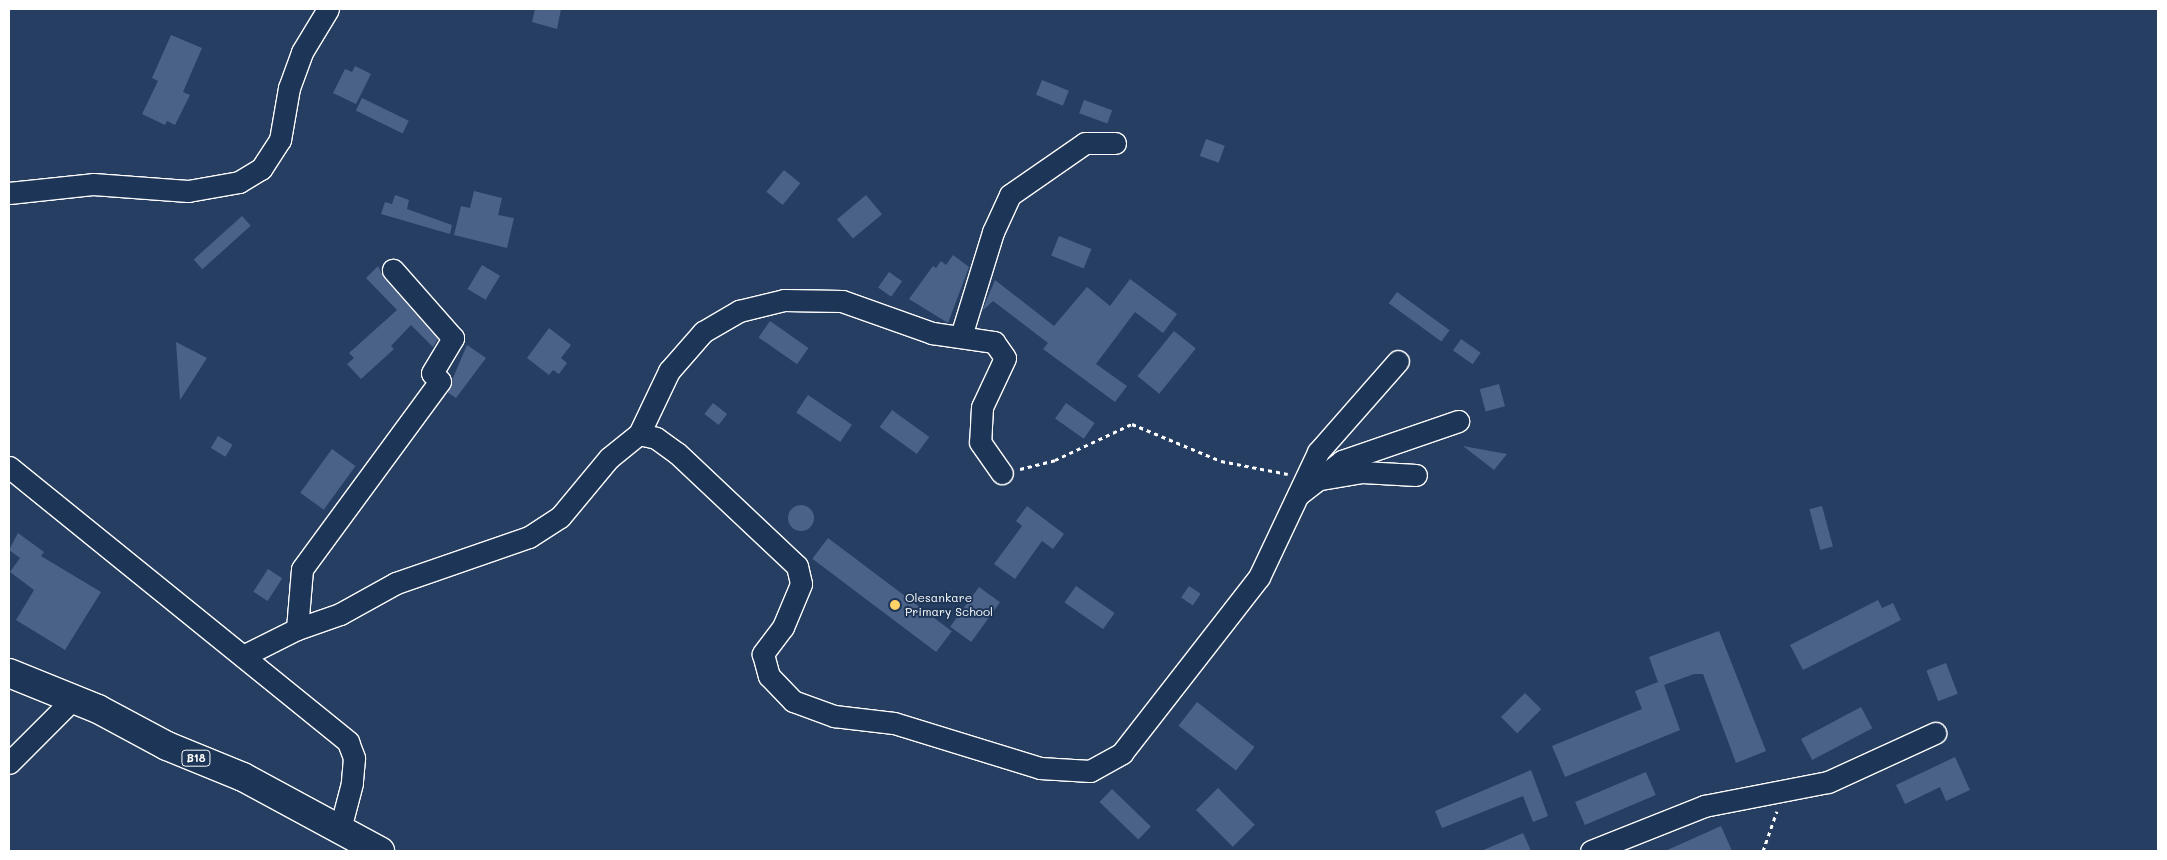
<!DOCTYPE html>
<html>
<head>
<meta charset="utf-8">
<style>
	body { margin:0 }
	#map { position:relative; width:2167px; height:860px; overflow:hidden; background:#263e61; font-family:Mali,sans-serif }
	div>[style] { position:absolute }
	.building>* { inset:0; background:#4b6288; transform-origin:0 0 }
	.round { border-radius:50% }
	.path>* { height:3px; margin-top:-1.5px; transform-origin:0; background:repeating-linear-gradient(90deg,#fff 0 4px,transparent 0 8px) }
	.roads { filter:drop-shadow(1px 0 #fff) drop-shadow(-1px 0 #fff) drop-shadow(0 1px #fff) drop-shadow(0 -1px #fff) }
	.street>* { height:21px; margin:-10.5px; padding:0 10.5px; transform-origin:10.5px; border-radius:10.5px; background:#1d3557 }
	.highway>* { height:28px; margin:-14px; padding:0 14px; transform-origin:14px; border-radius:14px; background:#1d3557 }
	.dots>* { width:14px; height:14px; translate:-50% -50%; box-sizing:border-box; border:2px solid #1d3557; border-radius:50% }
	span { translate:-50% -50%; white-space:nowrap; text-align:center; line-height:1.15; -webkit-text-stroke:4px #1d3557; paint-order:stroke }
	.shield-label span { padding:1px 4px; background:#1d3557; border:1px solid; border-radius:4px; -webkit-text-stroke-width:0 }
	.shield-label { font-size:11px; color:#fff; font-weight:700 }
	.poi-label { font-size:12px; color:#fff }
	.left { translate:0 -50%; text-align:left }
	.frame { position:absolute; inset:0; border:10px solid #fff; pointer-events:none }
</style>
</head>
<body>
<div id="map">
	<div class="building">
		<i style="clip-path:polygon(535px 9px,561px 9px,557px 29px,532px 22px)"></i>
		<i style="clip-path:polygon(171px 35px,202px 48px,183px 92px,190px 95px,175px 125px,167px 121px,165px 125px,142px 114px,158px 81px,152px 78px)"></i>
		<i style="clip-path:polygon(355px 66px,371px 74px,356px 104px,333px 93px,345px 69px,352px 72px)"></i>
		<i style="left:1042px;top:80px;width:29px;height:16px;rotate:22deg"></i>
		<i style="left:362px;top:98px;width:52px;height:14px;rotate:26deg"></i>
		<i style="left:1084px;top:100px;width:30px;height:14px;rotate:20deg"></i>
		<i style="left:1206px;top:139px;width:20px;height:18px;rotate:20deg"></i>
		<i style="left:784px;top:170px;width:21px;height:28px;rotate:39deg"></i>
		<i style="clip-path:polygon(474px 191px,502px 198px,498px 215px,514px 218px,507px 248px,454px 235px,461px 206px,470px 208px)"></i>
		<i style="clip-path:polygon(395px 195px,409px 200px,407px 209px,452px 225px,450px 234px,381px 214px,385px 202px,392px 204px)"></i>
		<i style="left:866px;top:195px;width:25px;height:38px;rotate:50deg"></i>
		<i style="left:242px;top:216px;width:13px;height:65px;rotate:48deg"></i>
		<i style="left:1059px;top:236px;width:35px;height:21px;rotate:22deg"></i>
		<i style="clip-path:polygon(953px 255px,969px 267px,948px 323px,909px 299px,933px 266px,936px 268px,941px 261px,946px 265px)"></i>
		<i style="left:482px;top:265px;width:21px;height:28px;rotate:31deg"></i>
		<i style="clip-path:polygon(378px 266px,384px 278px,438px 339px,433px 347px,411px 325px,391px 346px,394px 349px,361px 379px,347px 364px,354px 358px,349px 353px,397px 310px,366px 278px)"></i>
		<i style="left:889px;top:272px;width:16px;height:19px;rotate:35deg"></i>
		<i style="clip-path:polygon(1130px 279px,1177px 314px,1163px 333px,1135px 312px,1096px 364px,1127px 386px,1115px 402px,1043px 349px,1048px 343px,993px 301px,982px 311px,995px 280px,1054px 326px,1087px 287px,1110px 306px)"></i>
		<i style="left:1397px;top:292px;width:65px;height:14px;rotate:36deg"></i>
		<i style="left:770px;top:321px;width:47px;height:20px;rotate:35deg"></i>
		<i style="clip-path:polygon(549px 328px,571px 345px,561px 358px,567px 363px,559px 374px,553px 370px,549px 375px,527px 358px)"></i>
		<i style="left:1174px;top:331px;width:28px;height:58px;rotate:39deg"></i>
		<i style="left:1461px;top:339px;width:24px;height:14px;rotate:35deg"></i>
		<i style="clip-path:polygon(176px 342px,207px 358px,180px 400px)"></i>
		<i style="clip-path:polygon(467px 345px,486px 358px,456px 398px,447px 392px)"></i>
		<i style="left:1499px;top:384px;width:23px;height:20px;rotate:75deg"></i>
		<i style="left:808px;top:395px;width:53px;height:21px;rotate:34deg"></i>
		<i style="left:713px;top:403px;width:18px;height:14px;rotate:38deg"></i>
		<i style="left:1066px;top:403px;width:35px;height:19px;rotate:35deg"></i>
		<i style="left:892px;top:410px;width:46px;height:21px;rotate:36deg"></i>
		<i style="left:218px;top:436px;width:17px;height:14px;rotate:31deg"></i>
		<i style="clip-path:polygon(1463px 446px,1507px 454px,1494px 470px)"></i>
		<i style="left:332px;top:449px;width:29px;height:54px;rotate:36deg"></i>
		<i class="round" style="left:788px;top:505px;width:26px;height:26px"></i>
		<i style="clip-path:polygon(1027px 506px,1064px 534px,1053px 549px,1042px 541px,1015px 579px,994px 564px,1022px 526px,1016px 521px)"></i>
		<i style="left:1822px;top:506px;width:42px;height:13px;rotate:75deg"></i>
		<i style="clip-path:polygon(18px 533px,44px 552px,41px 556px,101px 592px,65px 650px,16px 620px,34px 590px,10px 572px,20px 558px,9px 550px)"></i>
		<i style="left:828px;top:538px;width:155px;height:26px;rotate:37deg"></i>
		<i style="left:268px;top:569px;width:17px;height:27px;rotate:33deg"></i>
		<i style="left:1076px;top:586px;width:47px;height:20px;rotate:35deg"></i>
		<i style="left:1189px;top:586px;width:14px;height:14px;rotate:34deg"></i>
		<i style="left:979px;top:587px;width:26px;height:49px;rotate:36deg"></i>
		<i style="clip-path:polygon(1878px 600px,1882px 608px,1893px 603px,1901px 620px,1803px 670px,1790px 645px)"></i>
		<i style="clip-path:polygon(1719px 631px,1766px 751px,1736px 763px,1703px 674px,1694px 674px,1664px 685px,1680px 730px,1565px 777px,1552px 746px,1642px 709px,1635px 691px,1658px 682px,1649px 657px)"></i>
		<i style="left:1946px;top:663px;width:33px;height:21px;rotate:69deg"></i>
		<i style="left:1525px;top:693px;width:23px;height:34px;rotate:45deg"></i>
		<i style="left:1197px;top:702px;width:73px;height:30px;rotate:38deg"></i>
		<i style="left:1861px;top:707px;width:24px;height:68px;rotate:62deg"></i>
		<i style="clip-path:polygon(1955px 757px,1970px 790px,1946px 801px,1940px 787px,1905px 804px,1896px 785px)"></i>
		<i style="clip-path:polygon(1531px 770px,1548px 816px,1533px 822px,1523px 796px,1442px 828px,1435px 811px)"></i>
		<i style="left:1646px;top:772px;width:25px;height:77px;rotate:67deg"></i>
		<i style="left:1218px;top:788px;width:52px;height:31px;rotate:45deg"></i>
		<i style="left:1112px;top:789px;width:54px;height:18px;rotate:44deg"></i>
		<i style="clip-path:polygon(1721px 826px,1732px 851px,1665px 851px)"></i>
		<i style="clip-path:polygon(1523px 833px,1531px 851px,1481px 851px)"></i>
	</div>
	<div class="path">
		<i style="left:1020px;top:469px;width:36px;rotate:-14deg"></i>
		<i style="left:1055px;top:460px;width:85px;rotate:-25.1deg"></i>
		<i style="left:1132px;top:424px;width:96px;rotate:22.6deg"></i>
		<i style="left:1221px;top:461px;width:68px;rotate:11deg"></i>
		<i style="left:1763px;top:851px;width:42px;rotate:-70.7deg"></i>
	</div>
	<div class="roads">
		<div class="street">
			<i style="left:9px;top:193px;width:84px;rotate:-6.1deg"></i>
			<i style="left:93px;top:184px;width:95px;rotate:4.2deg"></i>
			<i style="left:188px;top:191px;width:52px;rotate:-10deg"></i>
			<i style="left:239px;top:182px;width:26px;rotate:-31deg"></i>
			<i style="left:261px;top:169px;width:35px;rotate:-57deg"></i>
			<i style="left:280px;top:140px;width:53px;rotate:-80.2deg"></i>
			<i style="left:289px;top:88px;width:38px;rotate:-70deg"></i>
			<i style="left:302px;top:52px;width:50px;rotate:-58.8deg"></i>
			<i style="left:961px;top:336px;width:109px;rotate:-72.9deg"></i>
			<i style="left:993px;top:232px;width:41px;rotate:-65.3deg"></i>
			<i style="left:1010px;top:195px;width:91px;rotate:-34.7deg"></i>
			<i style="left:1085px;top:143px;width:30px"></i>
			<i style="left:639px;top:434px;width:70px;rotate:-64.5deg"></i>
			<i style="left:669px;top:371px;width:52px;rotate:-48.9deg"></i>
			<i style="left:703px;top:332px;width:42px;rotate:-30.3deg"></i>
			<i style="left:739px;top:311px;width:46px;rotate:-13.7deg"></i>
			<i style="left:784px;top:300px;width:58px;rotate:1deg"></i>
			<i style="left:842px;top:301px;width:96px;rotate:19.6deg"></i>
			<i style="left:932px;top:333px;width:63px;rotate:8.3deg"></i>
			<i style="left:994px;top:342px;width:19px;rotate:55deg"></i>
			<i style="left:1005px;top:358px;width:54px;rotate:115.1deg"></i>
			<i style="left:982px;top:407px;width:35px;rotate:93deg"></i>
			<i style="left:980px;top:442px;width:38px;rotate:55deg"></i>
			<i style="left:9px;top:467px;width:437px;rotate:39deg"></i>
			<i style="left:348px;top:742px;width:17px;rotate:69deg"></i>
			<i style="left:354px;top:758px;width:25px;rotate:95deg"></i>
			<i style="left:352px;top:783px;width:48px;rotate:104.6deg"></i>
			<i style="left:1321px;top:479px;width:42px;rotate:-9.7deg"></i>
			<i style="left:1362px;top:472px;width:54px;rotate:3.2deg"></i>
			<i style="left:1298px;top:495px;width:56px;rotate:-37.7deg"></i>
			<i style="left:1342px;top:461px;width:123px;rotate:-19deg"></i>
			<i style="left:297px;top:629px;width:46px;rotate:-19.2deg"></i>
			<i style="left:340px;top:614px;width:64px;rotate:-29deg"></i>
			<i style="left:396px;top:583px;width:141px;rotate:-19.1deg"></i>
			<i style="left:529px;top:537px;width:37px;rotate:-33deg"></i>
			<i style="left:560px;top:517px;width:77px;rotate:-50.3deg"></i>
			<i style="left:609px;top:458px;width:38px;rotate:-39deg"></i>
			<i style="left:639px;top:434px;width:17px;rotate:13deg"></i>
			<i style="left:656px;top:438px;width:26px;rotate:36deg"></i>
			<i style="left:677px;top:453px;width:165px;rotate:43.3deg"></i>
			<i style="left:797px;top:566px;width:18px;rotate:77deg"></i>
			<i style="left:801px;top:584px;width:47px;rotate:112.7deg"></i>
			<i style="left:783px;top:627px;width:34px;rotate:127deg"></i>
			<i style="left:763px;top:654px;width:23px;rotate:75deg"></i>
			<i style="left:769px;top:676px;width:35px;rotate:46deg"></i>
			<i style="left:793px;top:701px;width:44px;rotate:20.1deg"></i>
			<i style="left:834px;top:716px;width:60px;rotate:6.7deg"></i>
			<i style="left:894px;top:723px;width:153px;rotate:17.1deg"></i>
			<i style="left:1040px;top:768px;width:50px;rotate:3.4deg"></i>
			<i style="left:1090px;top:771px;width:37px;rotate:-29deg"></i>
			<i style="left:1122px;top:753px;width:223px;rotate:-52.1deg"></i>
			<i style="left:1259px;top:577px;width:138px;rotate:-64.7deg"></i>
			<i style="left:1318px;top:452px;width:121px;rotate:-48.7deg"></i>
			<i style="left:243px;top:656px;width:60px;rotate:-26.6deg"></i>
			<i style="left:297px;top:629px;width:60px;rotate:-85.2deg"></i>
			<i style="left:302px;top:569px;width:233px;rotate:-53.7deg"></i>
			<i style="left:440px;top:381px;width:11px;rotate:-135deg"></i>
			<i style="left:432px;top:373px;width:41px;rotate:-59deg"></i>
			<i style="left:453px;top:338px;width:91px;rotate:-131.4deg"></i>
			<i style="left:9px;top:763px;width:91px;rotate:-45deg"></i>
			<i style="left:1591px;top:851px;width:122px;rotate:-21.7deg"></i>
			<i style="left:1704px;top:806px;width:126px;rotate:-11deg"></i>
			<i style="left:1828px;top:782px;width:118px;rotate:-24.6deg"></i>
		</div>
		<div class="highway">
			<i style="left:9px;top:673px;width:96px;rotate:22deg"></i>
			<i style="left:98px;top:709px;width:78px;rotate:28.2deg"></i>
			<i style="left:167px;top:746px;width:82px;rotate:22.2deg"></i>
			<i style="left:243px;top:777px;width:156px;rotate:28.4deg"></i>
		</div>
	</div>
	<div class="dots">
		<i style="left:895px;top:605px;background:#ffd166"></i>
	</div>
	<div class="shield-label">
		<span style="left:196px;top:758px">B18</span>
	</div>
	<div class="poi-label">
		<span class="left" style="left:905px;top:605px">Olesankare<br>Primary School</span>
	</div>
	<div class="frame"></div>
</div>
</body>
</html>
